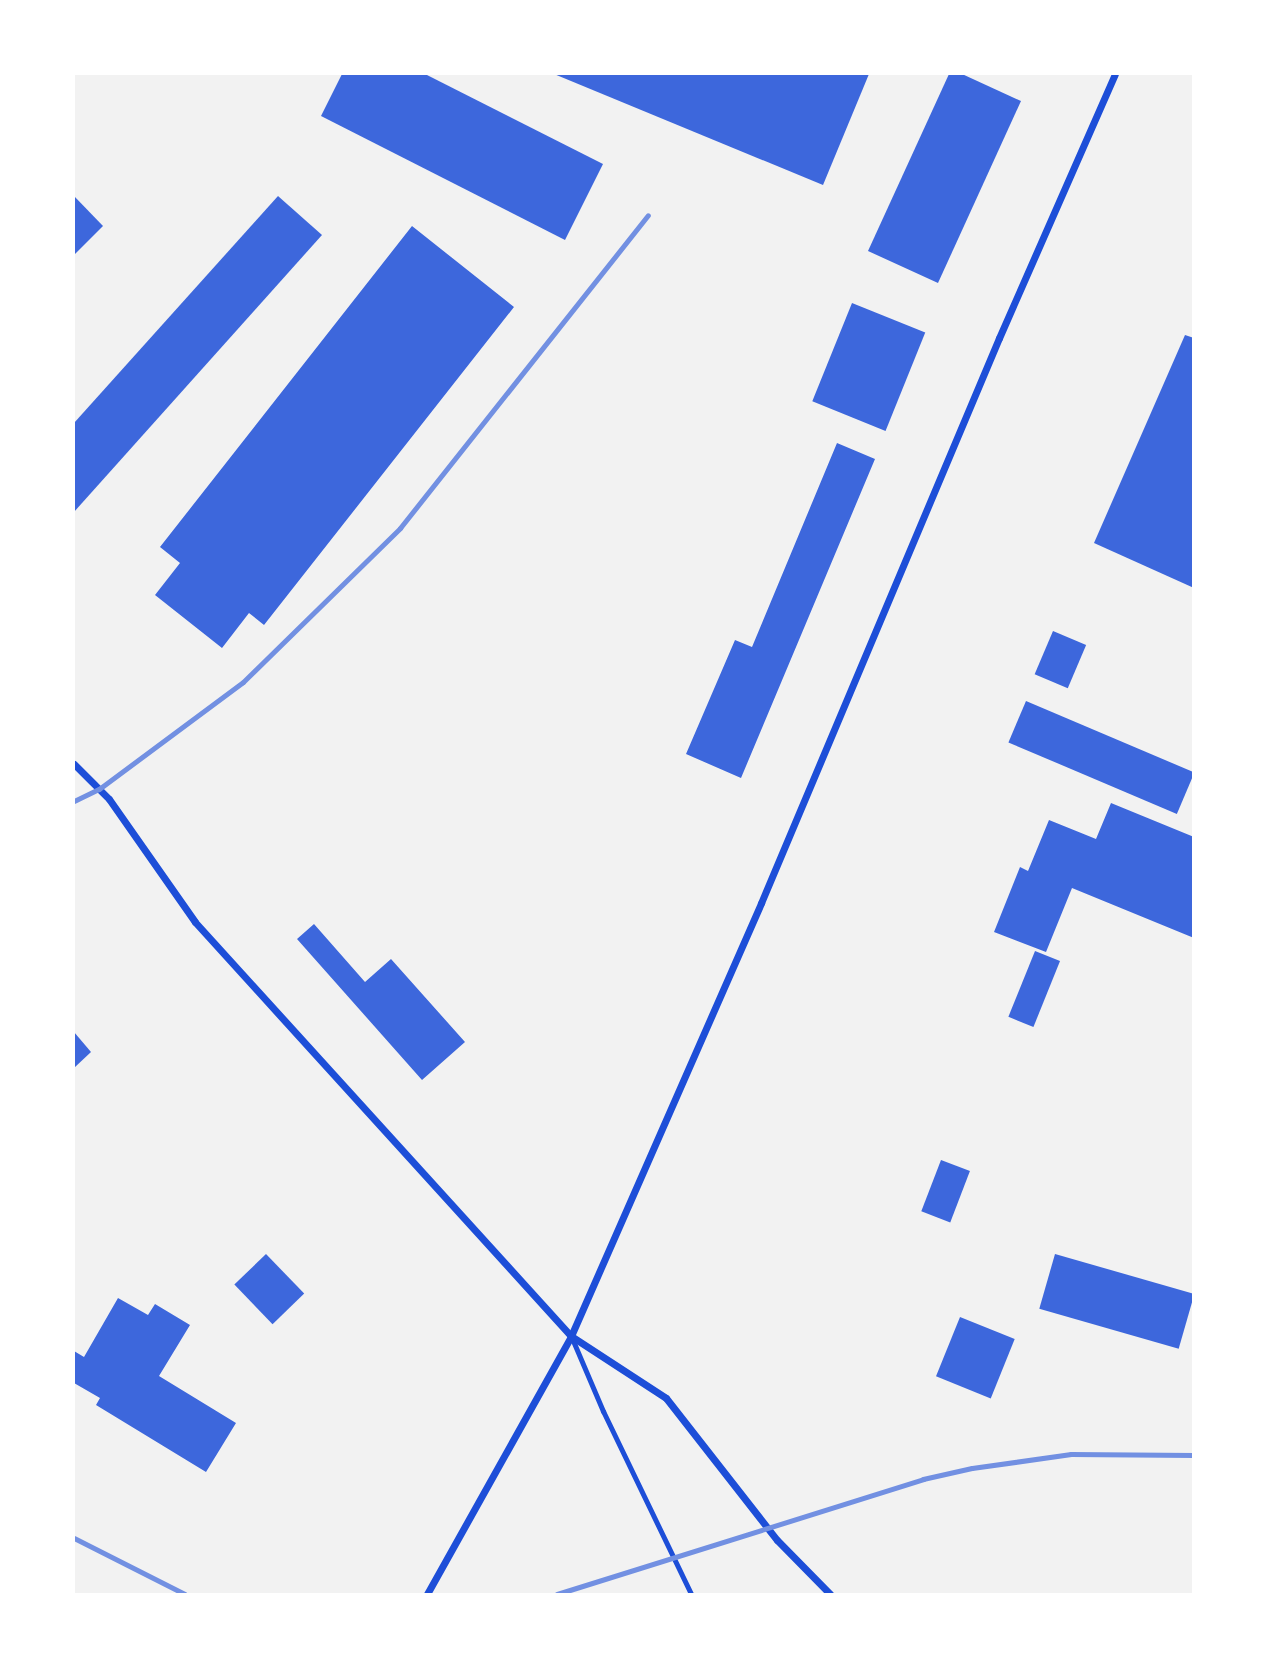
<!DOCTYPE html>
<html>
<head>
<meta charset="utf-8">
<style>
	body { margin:0 }
	#map { position:relative; width:1267px; height:1668px; overflow:hidden; background:#f2f2f2; font-family:"Noto Sans",sans-serif }
	div>[style] { position:absolute }
	.building>* { inset:0; background:#3d67dc; transform-origin:0 0 }
	.service>* { height:5px; margin:-2.5px; padding:0 2.5px; transform-origin:2.5px; border-radius:2.5px; background:#1d4ed8 }
	.minor>* { height:7px; margin:-3.5px; padding:0 3.5px; transform-origin:3.5px; border-radius:3.5px; background:#1d4ed8 }
	.rail>* { height:5px; margin:-2.5px; padding:0 2.5px; transform-origin:2.5px; border-radius:2.5px; background:#7290e2 }
	span { translate:-50% -50%; white-space:nowrap; text-align:center; line-height:1.15; -webkit-text-stroke:6px #fff; paint-order:stroke }
	.frame { position:absolute; inset:0; border:75px solid #fff; pointer-events:none }
</style>
</head>
<body>
<div id="map">
	<div class="building">
		<i style="clip-path:polygon(342px 74px,425px 74px,603px 164px,565px 240px,321px 116px)"></i>
		<i style="clip-path:polygon(554px 74px,869px 74px,823px 185px)"></i>
		<i style="clip-path:polygon(949px 74px,962px 74px,1021px 101px,938px 283px,868px 251px)"></i>
		<i style="clip-path:polygon(74px 196px,103px 226px,74px 255px)"></i>
		<i style="clip-path:polygon(278px 196px,322px 235px,74px 512px,74px 423px)"></i>
		<i style="clip-path:polygon(412px 226px,514px 307px,264px 625px,249px 613px,222px 648px,155px 595px,180px 563px,160px 547px)"></i>
		<i style="left:852px;top:303px;width:79px;height:106px;rotate:22deg"></i>
		<i style="clip-path:polygon(1185px 335px,1194px 338px,1194px 588px,1094px 543px)"></i>
		<i style="clip-path:polygon(837px 443px,875px 459px,741px 778px,686px 754px,735px 640px,752px 647px)"></i>
		<i style="left:1053px;top:631px;width:36px;height:47px;rotate:23deg"></i>
		<i style="left:1026px;top:701px;width:183px;height:45px;rotate:23deg"></i>
		<i style="clip-path:polygon(1111px 803px,1194px 837px,1194px 938px,1072px 888px,1046px 952px,994px 932px,1020px 867px,1028px 871px,1049px 820px,1096px 839px)"></i>
		<i style="clip-path:polygon(314px 924px,365px 982px,391px 959px,465px 1042px,422px 1080px,297px 939px)"></i>
		<i style="left:1035px;top:951px;width:27px;height:71px;rotate:22deg"></i>
		<i style="clip-path:polygon(74px 1032px,91px 1052px,74px 1068px)"></i>
		<i style="left:941px;top:1160px;width:31px;height:55px;rotate:21deg"></i>
		<i style="left:266px;top:1254px;width:55px;height:44px;rotate:46deg"></i>
		<i style="left:1055px;top:1254px;width:145px;height:57px;rotate:16deg"></i>
		<i style="clip-path:polygon(118px 1298px,148px 1315px,155px 1304px,190px 1325px,159px 1376px,236px 1423px,206px 1472px,96px 1405px,100px 1398px,74px 1383px,74px 1351px,84px 1357px)"></i>
		<i style="left:960px;top:1317px;width:59px;height:64px;rotate:22deg"></i>
	</div>
	<div class="service">
		<i style="left:571px;top:1336px;width:82px;rotate:66.9deg"></i>
		<i style="left:603px;top:1411px;width:203px;rotate:64.3deg"></i>
	</div>
	<div class="minor">
		<i style="left:74px;top:764px;width:49px;rotate:45deg"></i>
		<i style="left:109px;top:799px;width:150px;rotate:55deg"></i>
		<i style="left:195px;top:922px;width:559px;rotate:47.75deg"></i>
		<i style="left:571px;top:1336px;width:113px;rotate:33.1deg"></i>
		<i style="left:666px;top:1398px;width:180px;rotate:52deg"></i>
		<i style="left:777px;top:1540px;width:76px;rotate:45.5deg"></i>
		<i style="left:427px;top:1594px;width:295px;rotate:-60.8deg"></i>
		<i style="left:571px;top:1336px;width:473px;rotate:-66.3deg"></i>
		<i style="left:761px;top:903px;width:613px;rotate:-67.16deg"></i>
		<i style="left:999px;top:338px;width:288px;rotate:-66.3deg"></i>
	</div>
	<div class="rail">
		<i style="left:74px;top:801px;width:28px;rotate:-26deg"></i>
		<i style="left:99px;top:789px;width:179px;rotate:-36.6deg"></i>
		<i style="left:243px;top:682px;width:220px;rotate:-44.4deg"></i>
		<i style="left:400px;top:528px;width:399px;rotate:-51.6deg"></i>
		<i style="left:74px;top:1538px;width:124px;rotate:26.8deg"></i>
		<i style="left:557px;top:1594px;width:384px;rotate:-17.4deg"></i>
		<i style="left:923px;top:1479px;width:50px;rotate:-12.7deg"></i>
		<i style="left:972px;top:1468px;width:100px;rotate:-8deg"></i>
		<i style="left:1071px;top:1454px;width:123px;rotate:0.5deg"></i>
	</div>
	<div class="frame"></div>
</div>
</body>
</html>
